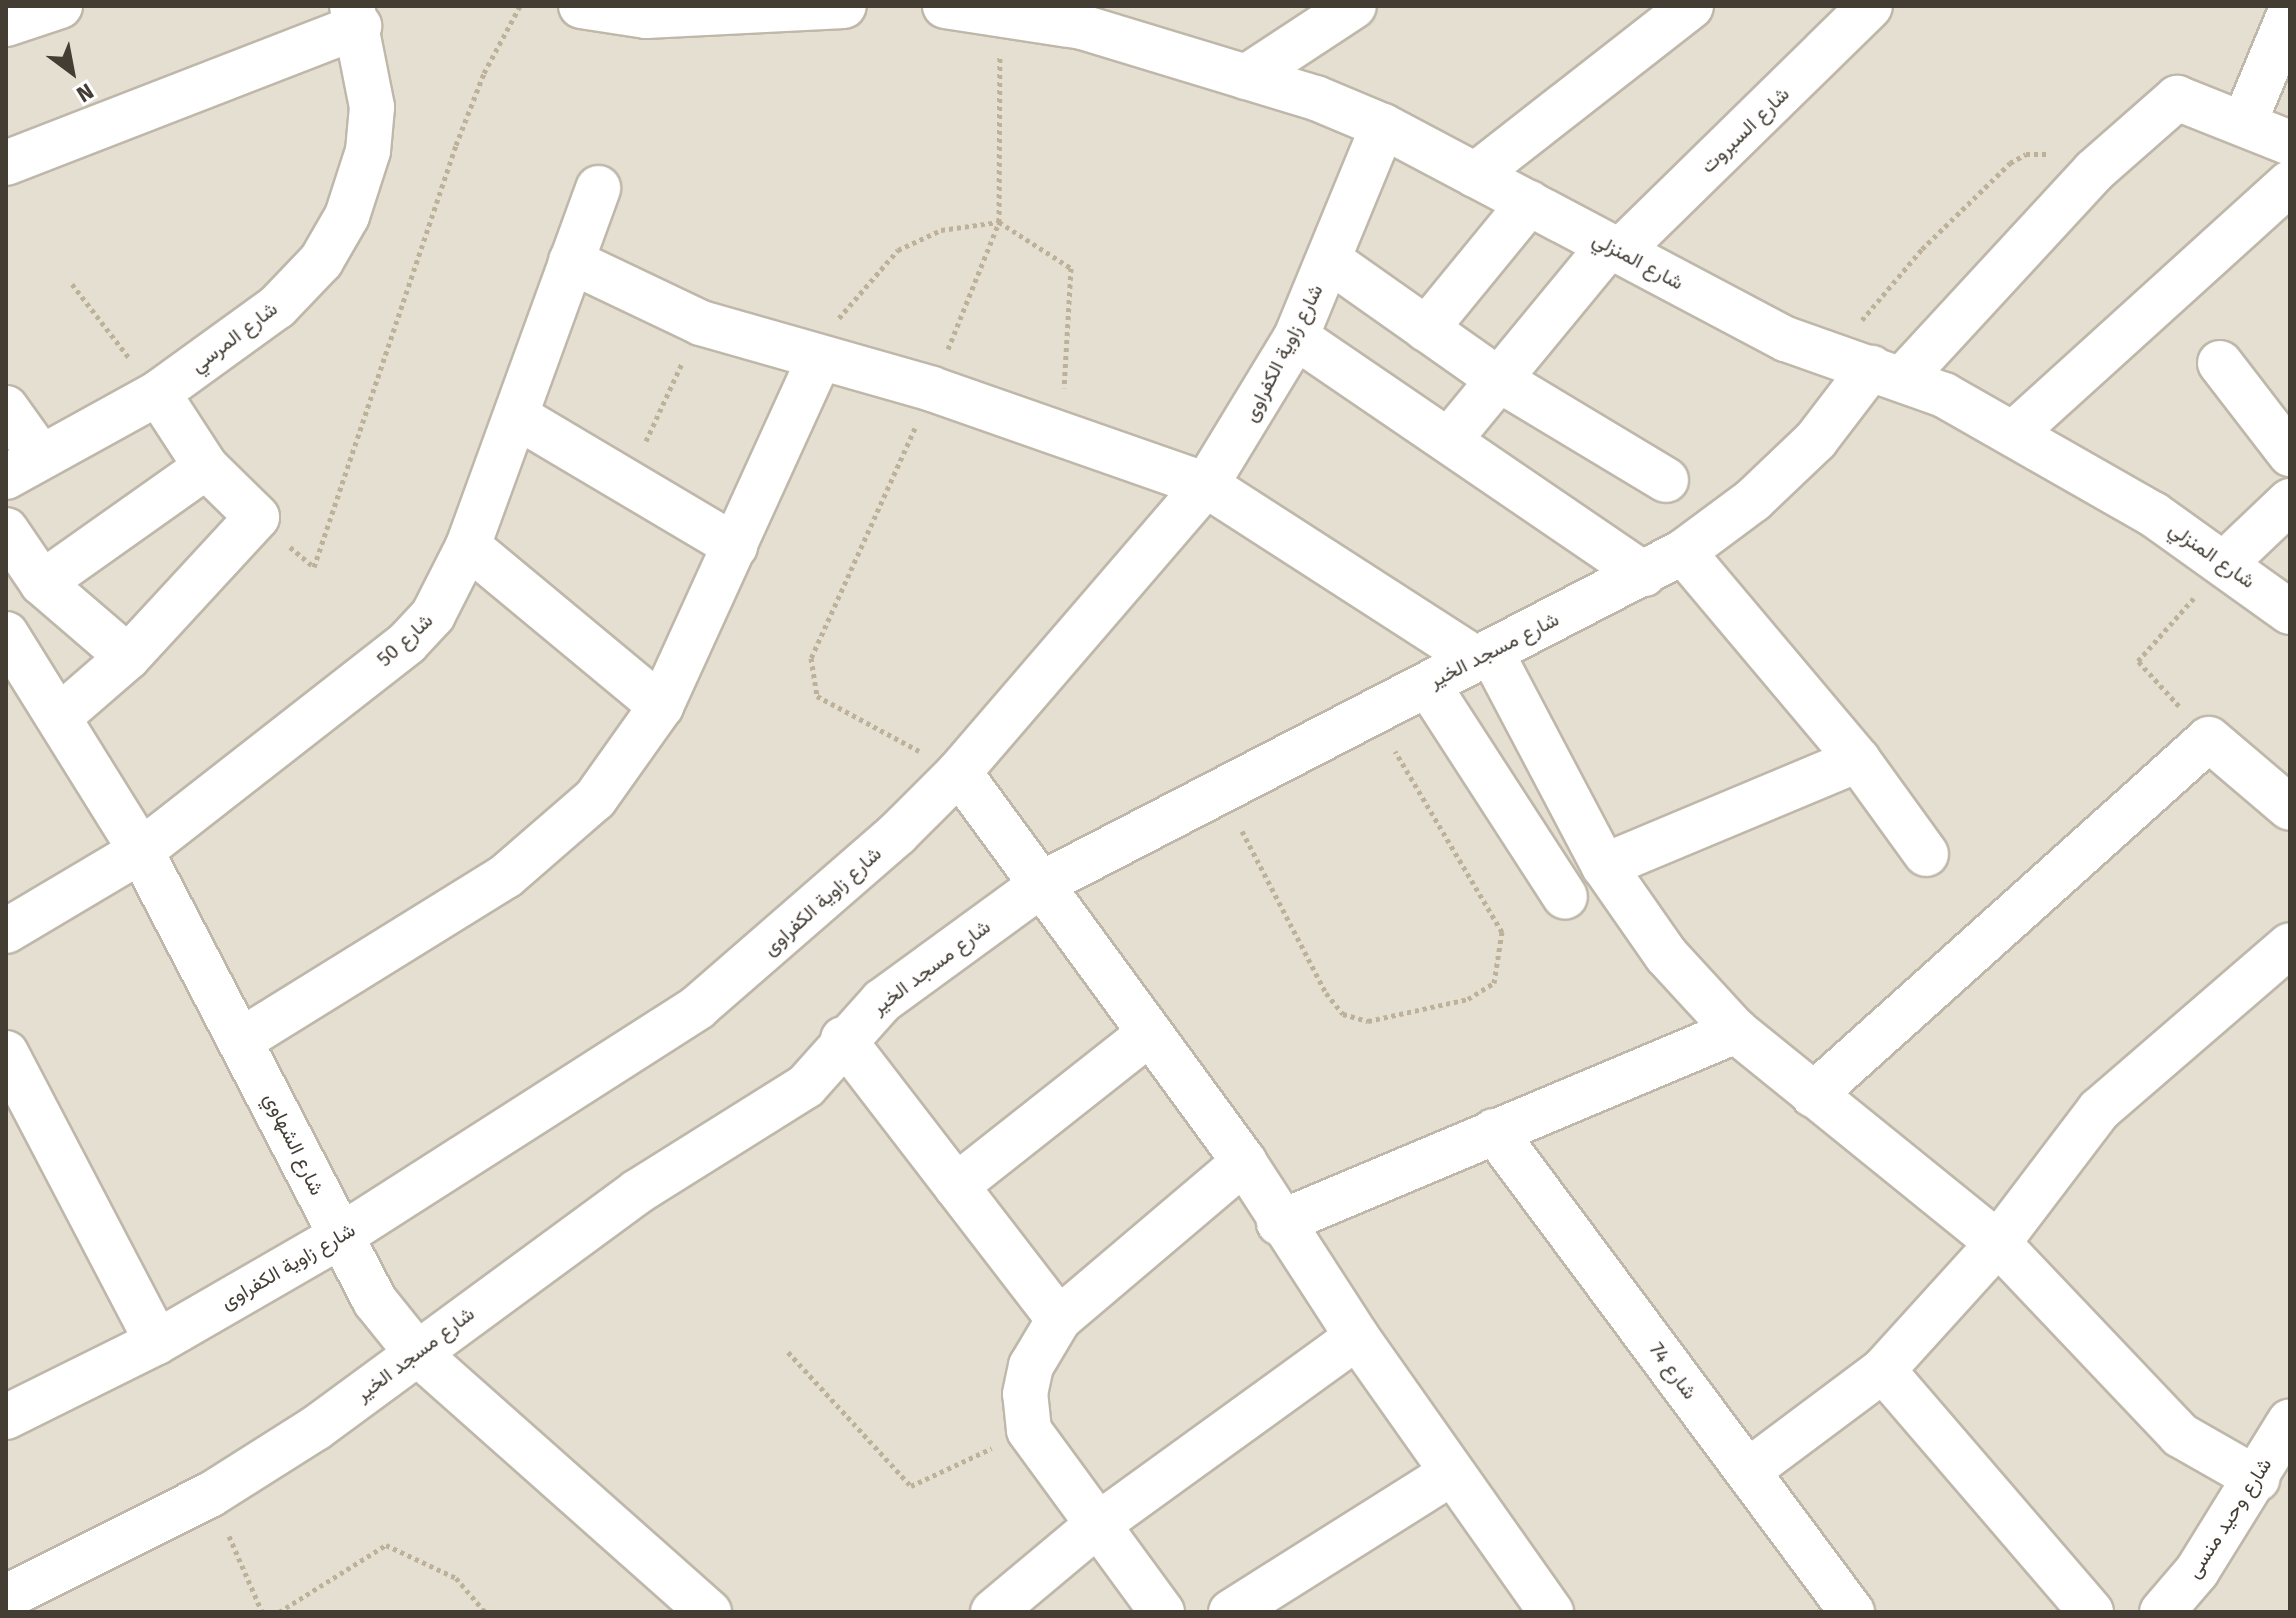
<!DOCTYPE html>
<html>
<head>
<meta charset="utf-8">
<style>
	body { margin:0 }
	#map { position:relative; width:2296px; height:1618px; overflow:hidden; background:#f1ede4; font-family:"Fira Sans",Vazirmatn,sans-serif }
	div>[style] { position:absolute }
	.residential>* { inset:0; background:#e5dfd2; transform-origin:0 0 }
	.path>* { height:5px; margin-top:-2.5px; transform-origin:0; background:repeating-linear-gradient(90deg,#bdb199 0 4px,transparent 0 8px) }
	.roads { filter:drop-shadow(2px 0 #bfb8aa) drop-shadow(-2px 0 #bfb8aa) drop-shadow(0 2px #bfb8aa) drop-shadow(0 -2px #bfb8aa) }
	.minor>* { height:44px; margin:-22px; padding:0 22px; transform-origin:22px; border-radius:22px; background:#fff }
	span { translate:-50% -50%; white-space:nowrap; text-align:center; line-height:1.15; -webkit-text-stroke:8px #fff; paint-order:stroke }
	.street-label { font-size:20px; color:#433d34 }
	.frame { position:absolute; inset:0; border:8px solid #433d34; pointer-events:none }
	.north { position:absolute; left:32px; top:32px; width:80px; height:80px; -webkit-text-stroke:6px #fff; paint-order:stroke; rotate:148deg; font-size:22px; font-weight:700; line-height:32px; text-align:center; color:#433d34 }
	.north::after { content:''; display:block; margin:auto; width:28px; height:36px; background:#433d34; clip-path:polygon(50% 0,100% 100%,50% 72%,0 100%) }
</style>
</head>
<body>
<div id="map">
	<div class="residential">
		<i style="left:6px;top:6px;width:2284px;height:1606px"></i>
	</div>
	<div class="path">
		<i style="left:72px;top:284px;width:95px;rotate:52.3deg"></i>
		<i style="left:839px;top:318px;width:90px;rotate:-49.1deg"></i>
		<i style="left:898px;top:250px;width:47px;rotate:-24.9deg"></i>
		<i style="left:941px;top:230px;width:59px;rotate:-7.9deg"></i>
		<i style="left:999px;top:222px;width:85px;rotate:32.6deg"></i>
		<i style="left:1071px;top:268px;width:120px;rotate:93.3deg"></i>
		<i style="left:1862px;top:320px;width:93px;rotate:-49.8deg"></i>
		<i style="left:1922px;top:249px;width:123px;rotate:-44.3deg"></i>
		<i style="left:2010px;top:163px;width:18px;rotate:-29deg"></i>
		<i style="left:2026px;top:154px;width:24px"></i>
		<i style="left:948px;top:349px;width:137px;rotate:-68.1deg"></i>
		<i style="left:999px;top:222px;width:165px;rotate:-89.7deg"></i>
		<i style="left:915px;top:428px;width:252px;rotate:114.3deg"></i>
		<i style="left:811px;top:658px;width:38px;rotate:81deg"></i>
		<i style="left:817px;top:696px;width:116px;rotate:28.3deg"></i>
		<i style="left:646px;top:441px;width:86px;rotate:-65.2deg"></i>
		<i style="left:290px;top:547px;width:31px;rotate:40deg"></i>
		<i style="left:314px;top:567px;width:445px;rotate:-71.4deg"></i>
		<i style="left:456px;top:145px;width:77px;rotate:-68.7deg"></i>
		<i style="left:484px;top:73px;width:76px;rotate:-61.8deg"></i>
		<i style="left:2179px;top:706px;width:61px;rotate:-132.3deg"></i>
		<i style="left:2138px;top:661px;width:84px;rotate:-48.4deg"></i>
		<i style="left:1242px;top:831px;width:182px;rotate:62.6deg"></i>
		<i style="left:1326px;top:993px;width:27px;rotate:51deg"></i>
		<i style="left:1343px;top:1014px;width:26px;rotate:16deg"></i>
		<i style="left:1368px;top:1021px;width:102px;rotate:-12.4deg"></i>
		<i style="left:1468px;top:999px;width:31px;rotate:-32deg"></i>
		<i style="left:1494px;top:983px;width:52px;rotate:-81.1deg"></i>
		<i style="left:1502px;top:932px;width:210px;rotate:-120.6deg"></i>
		<i style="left:788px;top:1352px;width:182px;rotate:47.5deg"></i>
		<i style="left:911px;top:1486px;width:89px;rotate:-25.1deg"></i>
		<i style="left:229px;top:1536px;width:83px;rotate:66.5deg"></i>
		<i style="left:279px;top:1612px;width:126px;rotate:-32.1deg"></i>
		<i style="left:386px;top:1545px;width:77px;rotate:25.2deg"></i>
		<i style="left:456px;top:1578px;width:45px;rotate:49.5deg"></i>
	</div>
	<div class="roads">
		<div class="minor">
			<i style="left:581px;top:6px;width:66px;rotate:8.7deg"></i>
			<i style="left:646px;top:16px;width:198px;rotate:-2.9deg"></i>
			<i style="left:945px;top:6px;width:139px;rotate:8.7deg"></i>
			<i style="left:1082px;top:27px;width:245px;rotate:16.9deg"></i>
			<i style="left:1316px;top:98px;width:73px;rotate:22.7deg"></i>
			<i style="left:1383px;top:126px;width:456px;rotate:27.9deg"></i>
			<i style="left:1786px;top:339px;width:168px;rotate:19.5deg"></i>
			<i style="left:1944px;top:395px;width:241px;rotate:29.7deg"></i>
			<i style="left:2153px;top:514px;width:168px;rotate:35.6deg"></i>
			<i style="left:6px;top:24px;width:57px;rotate:-18.4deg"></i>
			<i style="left:1246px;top:77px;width:129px;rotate:-33.3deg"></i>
			<i style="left:2245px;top:121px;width:117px;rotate:-67.4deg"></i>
			<i style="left:6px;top:163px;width:379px;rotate:-21.2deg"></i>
			<i style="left:1475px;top:175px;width:274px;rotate:-38deg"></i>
			<i style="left:1619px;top:252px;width:351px;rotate:-44.4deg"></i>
			<i style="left:1329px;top:260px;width:207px;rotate:35.2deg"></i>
			<i style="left:1498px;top:379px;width:196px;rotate:31deg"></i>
			<i style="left:571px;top:261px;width:144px;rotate:25.5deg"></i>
			<i style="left:701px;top:323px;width:240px;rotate:15.9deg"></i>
			<i style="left:932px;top:389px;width:290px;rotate:19.3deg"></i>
			<i style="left:1206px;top:485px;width:321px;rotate:32.8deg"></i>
			<i style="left:1426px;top:329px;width:163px;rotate:-50.7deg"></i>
			<i style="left:1296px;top:337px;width:421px;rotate:34.3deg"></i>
			<i style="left:2220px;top:363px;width:115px;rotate:52.4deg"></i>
			<i style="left:1904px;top:377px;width:280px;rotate:-47.3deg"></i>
			<i style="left:2094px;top:171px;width:111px;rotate:-41.3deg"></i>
			<i style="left:2177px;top:98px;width:122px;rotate:21.7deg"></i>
			<i style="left:6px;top:408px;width:60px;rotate:54.5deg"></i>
			<i style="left:516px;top:416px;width:255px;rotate:30.7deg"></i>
			<i style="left:2014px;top:433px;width:372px;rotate:-42.2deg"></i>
			<i style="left:1449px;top:440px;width:251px;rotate:-50.5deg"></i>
			<i style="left:6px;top:477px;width:174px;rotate:-28.9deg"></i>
			<i style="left:158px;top:393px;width:147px;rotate:-35.9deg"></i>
			<i style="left:277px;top:307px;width:64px;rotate:-46.3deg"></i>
			<i style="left:321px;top:261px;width:52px;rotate:-60deg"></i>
			<i style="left:347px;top:216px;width:68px;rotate:-72.1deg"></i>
			<i style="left:368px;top:151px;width:44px;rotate:-84.8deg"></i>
			<i style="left:372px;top:107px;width:103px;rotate:-101.2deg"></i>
			<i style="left:6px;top:530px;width:64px;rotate:55.8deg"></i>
			<i style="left:468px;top:546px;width:251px;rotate:39.7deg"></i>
			<i style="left:1683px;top:552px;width:272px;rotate:49.9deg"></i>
			<i style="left:1858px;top:760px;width:116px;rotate:54.1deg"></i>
			<i style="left:2227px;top:561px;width:87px;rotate:-43.6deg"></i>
			<i style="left:6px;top:634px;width:256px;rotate:58.1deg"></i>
			<i style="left:141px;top:851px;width:507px;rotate:62.53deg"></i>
			<i style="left:375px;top:1301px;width:65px;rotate:51.2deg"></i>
			<i style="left:416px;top:1352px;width:392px;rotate:41.6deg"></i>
			<i style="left:1491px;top:652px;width:242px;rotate:62.2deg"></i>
			<i style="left:1604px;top:866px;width:108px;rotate:55.1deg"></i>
			<i style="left:1666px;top:955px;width:103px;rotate:47.4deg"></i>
			<i style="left:1736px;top:1031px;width:337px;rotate:39deg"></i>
			<i style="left:1998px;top:1243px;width:265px;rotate:46.5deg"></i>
			<i style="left:2180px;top:1435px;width:89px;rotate:29.7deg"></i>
			<i style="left:128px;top:657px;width:113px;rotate:-139.3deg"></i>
			<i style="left:42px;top:583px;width:201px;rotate:-35.3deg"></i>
			<i style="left:1428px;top:685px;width:252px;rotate:57.1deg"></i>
			<i style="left:59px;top:717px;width:91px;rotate:-41deg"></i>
			<i style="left:128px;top:657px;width:190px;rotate:-47.3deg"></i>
			<i style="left:257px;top:517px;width:71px;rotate:-135.6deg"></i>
			<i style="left:206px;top:467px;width:88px;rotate:-123deg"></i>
			<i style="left:959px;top:772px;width:483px;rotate:53.8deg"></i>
			<i style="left:1244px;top:1162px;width:208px;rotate:57.1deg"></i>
			<i style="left:1357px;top:1337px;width:337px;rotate:54.8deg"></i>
			<i style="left:1604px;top:866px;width:275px;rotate:-22.7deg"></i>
			<i style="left:6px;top:931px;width:157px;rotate:-30.7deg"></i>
			<i style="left:141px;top:851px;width:338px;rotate:-38deg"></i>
			<i style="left:407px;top:643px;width:38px;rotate:-47deg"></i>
			<i style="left:433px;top:615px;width:77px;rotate:-63.1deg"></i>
			<i style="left:468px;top:546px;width:381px;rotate:-70deg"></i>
			<i style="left:243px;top:1039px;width:309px;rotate:-31.8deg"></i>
			<i style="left:506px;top:876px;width:118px;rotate:-40.9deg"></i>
			<i style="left:595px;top:799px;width:114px;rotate:-54.6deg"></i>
			<i style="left:661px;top:706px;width:379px;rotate:-65.5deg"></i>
			<i style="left:843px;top:1039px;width:354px;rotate:52.4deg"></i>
			<i style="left:6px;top:1053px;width:326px;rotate:62.4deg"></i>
			<i style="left:1813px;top:1095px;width:532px;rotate:-41.96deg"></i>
			<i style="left:2209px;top:739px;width:106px;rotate:40.4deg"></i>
			<i style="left:1494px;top:1131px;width:600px;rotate:53.34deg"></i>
			<i style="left:956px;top:1186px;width:247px;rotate:-38.3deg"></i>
			<i style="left:1279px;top:1223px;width:496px;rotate:-22.8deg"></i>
			<i style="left:1883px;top:1370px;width:319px;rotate:49.3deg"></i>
			<i style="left:6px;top:1417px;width:169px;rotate:-26.4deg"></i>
			<i style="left:157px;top:1342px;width:210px;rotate:-30deg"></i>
			<i style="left:339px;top:1237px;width:426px;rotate:-32.6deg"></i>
			<i style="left:698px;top:1007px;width:264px;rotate:-41deg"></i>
			<i style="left:897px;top:834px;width:88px;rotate:-45deg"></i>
			<i style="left:959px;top:772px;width:379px;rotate:-49.3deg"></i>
			<i style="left:1206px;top:485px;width:173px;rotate:-58.7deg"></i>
			<i style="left:1296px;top:337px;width:228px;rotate:-67.6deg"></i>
			<i style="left:1748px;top:1471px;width:169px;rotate:-36.8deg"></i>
			<i style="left:1883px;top:1370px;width:171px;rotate:-47.8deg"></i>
			<i style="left:1998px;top:1243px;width:167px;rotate:-52.8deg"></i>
			<i style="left:2099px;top:1110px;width:252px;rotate:-40.8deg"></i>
			<i style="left:6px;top:1597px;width:228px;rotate:-26.6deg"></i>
			<i style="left:210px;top:1495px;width:125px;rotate:-32.3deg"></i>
			<i style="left:316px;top:1428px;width:398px;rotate:-36.3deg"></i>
			<i style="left:637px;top:1192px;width:199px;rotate:-32.1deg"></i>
			<i style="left:806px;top:1086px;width:114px;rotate:-48.2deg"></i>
			<i style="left:882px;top:1001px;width:202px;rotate:-36.1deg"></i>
			<i style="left:1045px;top:882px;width:718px;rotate:-27.35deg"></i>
			<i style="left:1683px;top:552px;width:87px;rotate:-36.6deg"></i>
			<i style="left:1753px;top:500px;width:87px;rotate:-43.6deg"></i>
			<i style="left:1816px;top:440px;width:91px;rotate:-52.6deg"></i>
			<i style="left:993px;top:1612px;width:134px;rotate:-39.9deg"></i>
			<i style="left:1096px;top:1526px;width:322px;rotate:-35.9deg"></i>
			<i style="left:1162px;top:1612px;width:225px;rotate:-126.2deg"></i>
			<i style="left:1029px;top:1430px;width:36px;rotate:-96deg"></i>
			<i style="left:1025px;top:1394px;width:29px;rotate:-78deg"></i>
			<i style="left:1031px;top:1366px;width:55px;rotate:-59.2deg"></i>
			<i style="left:1059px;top:1319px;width:243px;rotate:-40.3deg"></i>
			<i style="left:1231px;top:1612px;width:261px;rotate:-32.2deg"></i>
			<i style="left:2162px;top:1612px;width:54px;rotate:-49.5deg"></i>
			<i style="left:2197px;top:1571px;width:176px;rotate:-58.2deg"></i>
		</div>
	</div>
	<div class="street-label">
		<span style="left:1745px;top:130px;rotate:-44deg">شارع السبروت</span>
		<span style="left:1638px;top:261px;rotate:28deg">شارع المنزلي</span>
		<span style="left:234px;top:337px;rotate:-37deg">شارع المرسي</span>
		<span style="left:1283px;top:353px;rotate:-63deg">شارع زاوية الكفراوى</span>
		<span style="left:2212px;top:555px;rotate:35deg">شارع المنزلي</span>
		<span style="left:405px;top:640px;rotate:-43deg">شارع 50</span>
		<span style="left:1494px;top:650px;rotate:-27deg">شارع مسجد الخير</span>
		<span style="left:822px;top:901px;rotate:-42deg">شارع زاوية الكفراوى</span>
		<span style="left:931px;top:967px;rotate:-37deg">شارع مسجد الخير</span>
		<span style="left:294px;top:1144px;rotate:64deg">شارع الشهاوي</span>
		<span style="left:288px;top:1266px;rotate:-30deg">شارع زاوية الكفراوى</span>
		<span style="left:415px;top:1354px;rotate:-37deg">شارع مسجد الخير</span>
		<span style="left:1673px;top:1371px;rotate:53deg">شارع 74</span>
		<span style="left:2229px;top:1518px;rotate:-57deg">شارع وحيد منسى</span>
	</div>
	<div class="frame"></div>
	<div class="north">N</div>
</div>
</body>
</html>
